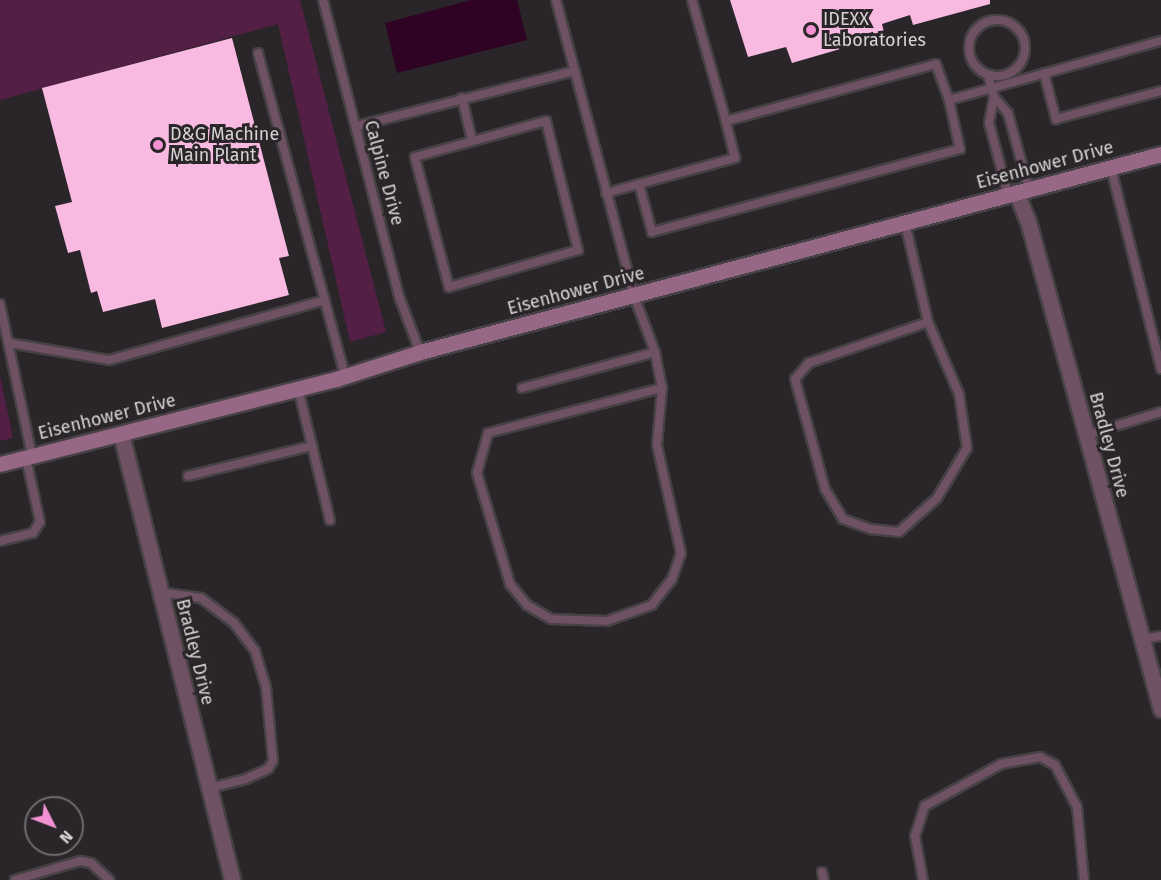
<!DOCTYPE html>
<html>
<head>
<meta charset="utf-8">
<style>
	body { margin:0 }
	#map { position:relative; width:1161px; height:880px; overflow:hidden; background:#2a2528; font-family:"Fira Sans",sans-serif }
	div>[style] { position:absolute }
	.green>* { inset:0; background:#531f44 }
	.water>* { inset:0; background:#300224 }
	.building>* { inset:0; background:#f8bae1 }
	.roads { filter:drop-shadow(2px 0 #464144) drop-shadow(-2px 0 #464144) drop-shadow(0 2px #464144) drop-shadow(0 -2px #464144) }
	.lane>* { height:8px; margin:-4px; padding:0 4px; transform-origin:4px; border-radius:4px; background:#6f5164 }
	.lane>.ring { margin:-4px; padding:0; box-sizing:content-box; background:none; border:8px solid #6f5164; border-radius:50% }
	.street>* { height:15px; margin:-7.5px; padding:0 7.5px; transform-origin:7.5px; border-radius:7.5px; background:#6f5164 }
	.secondary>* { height:15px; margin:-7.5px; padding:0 7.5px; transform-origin:7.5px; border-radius:7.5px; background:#976886 }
	.dots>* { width:16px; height:16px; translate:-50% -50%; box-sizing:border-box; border:3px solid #2a2528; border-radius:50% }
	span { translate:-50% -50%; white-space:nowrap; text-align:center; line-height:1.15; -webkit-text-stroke:6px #2a2528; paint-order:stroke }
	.poi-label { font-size:18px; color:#d6d2d4 }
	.left { translate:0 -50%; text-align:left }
	.street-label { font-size:18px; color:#d6d2d4 }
	.north { position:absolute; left:24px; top:796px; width:60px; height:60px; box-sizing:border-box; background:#2a2528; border:2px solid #6f6a6d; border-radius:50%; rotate:132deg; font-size:16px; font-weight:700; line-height:24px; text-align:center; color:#d6d2d4 }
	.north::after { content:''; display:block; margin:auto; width:21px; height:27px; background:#f491d3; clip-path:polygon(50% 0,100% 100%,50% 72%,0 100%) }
</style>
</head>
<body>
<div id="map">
	<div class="green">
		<i style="clip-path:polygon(0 0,300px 0,386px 332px,350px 342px,278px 24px,0 100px)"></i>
		<i style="clip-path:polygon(0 375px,13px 438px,0 441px)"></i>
	</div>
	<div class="water">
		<i style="clip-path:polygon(471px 0,517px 0,527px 40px,397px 73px,385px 23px)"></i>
	</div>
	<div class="building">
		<i style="clip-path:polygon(730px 0,990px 0,990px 4px,913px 25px,910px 15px,882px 24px,885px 36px,792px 63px,786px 47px,748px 57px)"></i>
		<i style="clip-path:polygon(232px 38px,289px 256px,279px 258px,289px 295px,162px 328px,155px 299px,103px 312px,97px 291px,91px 293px,80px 250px,68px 253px,55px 206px,72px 202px,42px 88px)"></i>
	</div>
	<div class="roads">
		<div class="lane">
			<i style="left:323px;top:0;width:309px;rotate:75.6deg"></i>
			<i style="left:400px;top:299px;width:57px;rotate:69.3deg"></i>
			<i style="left:556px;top:0;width:306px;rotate:75.2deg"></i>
			<i style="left:634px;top:296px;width:60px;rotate:69.4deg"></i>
			<i style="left:655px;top:352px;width:37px;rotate:79deg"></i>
			<i style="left:662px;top:388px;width:57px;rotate:95deg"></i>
			<i style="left:657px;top:445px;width:111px;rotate:77.5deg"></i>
			<i style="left:681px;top:553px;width:28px;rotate:109deg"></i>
			<i style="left:672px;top:579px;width:33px;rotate:128deg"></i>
			<i style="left:652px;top:605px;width:48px;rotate:160.4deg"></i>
			<i style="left:607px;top:621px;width:56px;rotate:-178deg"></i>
			<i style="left:551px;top:619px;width:28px;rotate:-150deg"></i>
			<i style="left:527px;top:605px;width:27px;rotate:-129deg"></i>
			<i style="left:510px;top:584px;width:116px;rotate:-106.6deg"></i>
			<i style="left:477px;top:473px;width:41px;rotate:-74.6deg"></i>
			<i style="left:488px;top:433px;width:180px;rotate:-14.5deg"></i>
			<i class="ring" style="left:969px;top:20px;width:48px;height:48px"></i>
			<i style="left:258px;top:53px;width:335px;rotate:74.9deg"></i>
			<i style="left:1044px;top:73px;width:48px;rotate:75.4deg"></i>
			<i style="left:1056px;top:119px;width:109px;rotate:-14.9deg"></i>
			<i style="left:988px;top:75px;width:23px;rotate:75deg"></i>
			<i style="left:994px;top:97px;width:21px;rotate:49deg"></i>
			<i style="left:1008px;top:113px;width:80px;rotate:74.7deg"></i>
			<i style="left:994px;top:97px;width:26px;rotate:101deg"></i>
			<i style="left:989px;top:123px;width:73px;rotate:75deg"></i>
			<i style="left:462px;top:98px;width:43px;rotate:76.6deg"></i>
			<i style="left:949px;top:100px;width:220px;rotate:-15.6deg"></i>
			<i style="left:546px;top:121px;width:133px;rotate:76.1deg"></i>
			<i style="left:578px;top:250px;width:134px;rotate:164deg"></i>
			<i style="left:449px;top:287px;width:134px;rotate:-104.7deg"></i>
			<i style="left:415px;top:157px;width:136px;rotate:-15.4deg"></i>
			<i style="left:357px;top:126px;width:225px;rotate:-14.2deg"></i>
			<i style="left:1111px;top:168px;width:207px;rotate:76deg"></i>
			<i style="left:639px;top:184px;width:50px;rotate:74.8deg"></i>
			<i style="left:652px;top:232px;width:319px;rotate:-15.1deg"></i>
			<i style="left:960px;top:149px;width:50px;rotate:-102.7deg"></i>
			<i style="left:949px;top:100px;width:38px;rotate:-110deg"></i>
			<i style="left:936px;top:64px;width:218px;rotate:164.8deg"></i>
			<i style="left:726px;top:121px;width:126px;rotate:-105.7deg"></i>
			<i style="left:606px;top:193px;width:134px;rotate:-15.2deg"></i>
			<i style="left:735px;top:158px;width:38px;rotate:-104deg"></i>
			<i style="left:905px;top:223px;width:102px;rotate:76.9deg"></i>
			<i style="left:928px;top:322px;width:126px;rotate:161deg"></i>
			<i style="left:809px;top:363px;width:21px;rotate:131deg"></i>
			<i style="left:795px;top:379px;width:114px;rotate:74.7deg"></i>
			<i style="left:825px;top:489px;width:35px;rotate:59deg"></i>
			<i style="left:843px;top:519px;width:30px;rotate:20deg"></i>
			<i style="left:871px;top:529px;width:28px;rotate:6deg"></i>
			<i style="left:899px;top:532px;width:51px;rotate:-41.8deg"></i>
			<i style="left:937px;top:498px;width:58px;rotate:-59deg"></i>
			<i style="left:967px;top:448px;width:55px;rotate:-98.4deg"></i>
			<i style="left:959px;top:394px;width:78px;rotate:-113.3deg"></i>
			<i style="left:0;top:304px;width:155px;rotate:78.1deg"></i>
			<i style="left:9px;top:343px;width:101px;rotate:9.6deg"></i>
			<i style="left:109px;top:360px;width:224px;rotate:-15.5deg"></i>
			<i style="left:298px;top:388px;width:136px;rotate:76.4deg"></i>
			<i style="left:522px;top:388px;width:138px;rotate:-15.1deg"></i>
			<i style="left:1086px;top:435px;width:78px;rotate:-17deg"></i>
			<i style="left:188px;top:476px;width:128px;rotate:-13.6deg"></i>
			<i style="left:0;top:541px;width:34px;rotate:-14deg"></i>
			<i style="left:33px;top:533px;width:13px;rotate:-58deg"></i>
			<i style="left:40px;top:522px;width:66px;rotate:-102.3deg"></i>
			<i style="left:160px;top:592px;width:41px;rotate:8.3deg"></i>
			<i style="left:201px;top:598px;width:41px;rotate:37.1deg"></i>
			<i style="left:234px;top:623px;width:35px;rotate:53deg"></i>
			<i style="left:255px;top:651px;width:38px;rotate:73deg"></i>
			<i style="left:266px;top:687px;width:74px;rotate:84.6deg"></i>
			<i style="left:273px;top:761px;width:9px;rotate:122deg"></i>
			<i style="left:268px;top:769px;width:24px;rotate:156deg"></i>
			<i style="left:246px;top:779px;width:38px;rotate:166deg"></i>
			<i style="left:1142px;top:639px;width:19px;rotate:-9deg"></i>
			<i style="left:822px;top:872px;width:8px;rotate:76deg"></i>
			<i style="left:15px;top:880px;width:68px;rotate:-16.3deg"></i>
			<i style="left:80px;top:861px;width:11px;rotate:10deg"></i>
			<i style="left:91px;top:863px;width:25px;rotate:43deg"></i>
			<i style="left:923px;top:880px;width:45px;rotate:-100.3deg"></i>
			<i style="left:915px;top:836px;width:32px;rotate:-72deg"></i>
			<i style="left:925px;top:806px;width:87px;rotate:-28.9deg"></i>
			<i style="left:1001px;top:764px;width:40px;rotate:-10deg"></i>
			<i style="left:1040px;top:757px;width:17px;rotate:28deg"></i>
			<i style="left:1055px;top:765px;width:47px;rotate:62.4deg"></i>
			<i style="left:1077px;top:807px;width:73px;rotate:84.5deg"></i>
		</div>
		<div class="street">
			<i style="left:1016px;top:192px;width:31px;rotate:68deg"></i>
			<i style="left:1028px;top:221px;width:506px;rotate:74.75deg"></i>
			<i style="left:121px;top:434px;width:460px;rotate:76deg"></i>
		</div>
		<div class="secondary">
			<i style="left:0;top:464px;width:347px;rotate:-14.2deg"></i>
			<i style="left:336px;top:379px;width:88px;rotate:-17.8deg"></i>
			<i style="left:420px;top:352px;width:767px;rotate:-14.96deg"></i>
		</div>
	</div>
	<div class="dots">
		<i style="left:811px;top:30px;background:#f491d3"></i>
		<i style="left:158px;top:145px;background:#f491d3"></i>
	</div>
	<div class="poi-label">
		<span class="left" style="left:823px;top:30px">IDEXX<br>Laboratories</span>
		<span class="left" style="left:170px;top:145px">D&amp;G Machine<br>Main Plant</span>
	</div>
	<div class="street-label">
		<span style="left:1045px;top:165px;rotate:-15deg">Eisenhower Drive</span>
		<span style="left:384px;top:173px;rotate:75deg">Calpine Drive</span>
		<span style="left:576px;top:291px;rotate:-15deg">Eisenhower Drive</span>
		<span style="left:107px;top:417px;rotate:-14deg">Eisenhower Drive</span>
		<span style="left:1109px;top:445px;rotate:75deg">Bradley Drive</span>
		<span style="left:195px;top:652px;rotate:76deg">Bradley Drive</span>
	</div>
	<div class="north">N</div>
</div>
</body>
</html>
